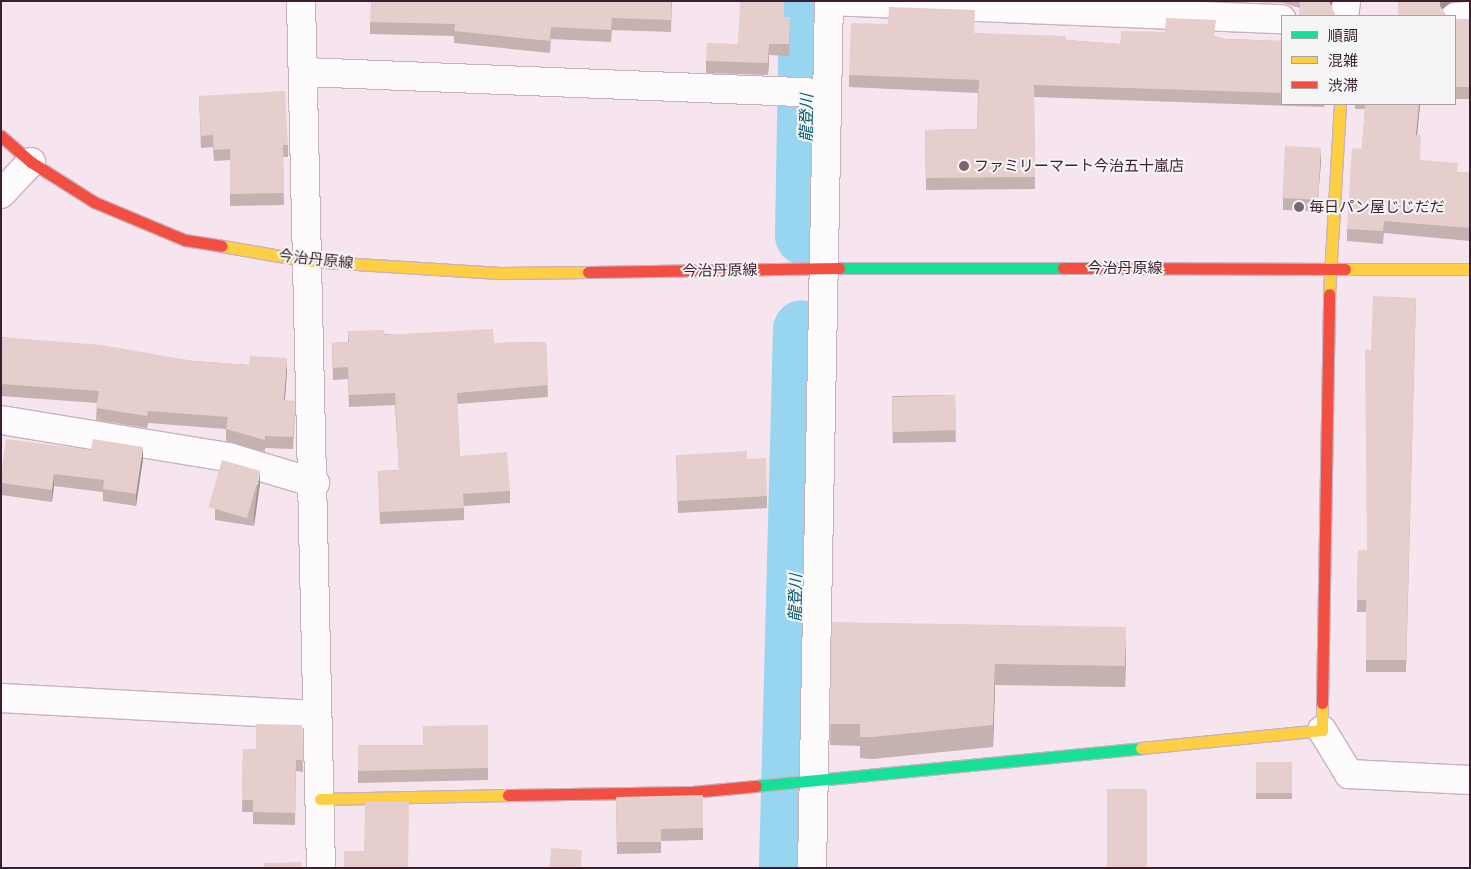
<!DOCTYPE html>
<html>
<head>
<meta charset="utf-8">
<style>
	body { margin:0 }
	#map { position:relative; width:1471px; height:869px; overflow:hidden; background:#f6e5ee; font-family:Barlow,"Noto Sans JP",sans-serif }
	div>[style] { position:absolute }
	.river>* { height:58px; margin:-29px; padding:0 29px; transform-origin:29px; border-radius:29px; background:#97d5f0 }
	.roads { filter:drop-shadow(1px 0 #c7b2be) drop-shadow(-1px 0 #c7b2be) drop-shadow(0 1px #c7b2be) drop-shadow(0 -1px #c7b2be) }
	.street>* { height:28px; margin:-14px; padding:0 14px; transform-origin:14px; border-radius:14px; background:#fefbfc }
	.fast>* { height:11px; margin:-5.5px; padding:0 5.5px; transform-origin:5.5px; border-radius:5.5px; background:#16e098 }
	.slow>* { height:11px; margin:-5.5px; padding:0 5.5px; transform-origin:5.5px; border-radius:5.5px; background:#ffcf43 }
	.jam>* { height:11px; margin:-5.5px; padding:0 5.5px; transform-origin:5.5px; border-radius:5.5px; background:#f24e42 }
	.wall>* { inset:0; background:#c5b1af; transform-origin:0 0 }
	.shaded-wall>* { inset:0; background:#a0908e }
	.building>* { inset:0; background:#e5cecb; transform-origin:0 0 }
	.dots>* { width:14px; height:14px; translate:-50% -50%; box-sizing:border-box; border:2px solid #f5f5f5; border-radius:50% }
	span { translate:-50% -50%; white-space:nowrap; text-align:center; line-height:1.15; -webkit-text-stroke:4px #f5f5f5; paint-order:stroke }
	.poi-label { font-size:15px; color:#3b1f30 }
	.left { translate:0 -50%; text-align:left }
	.street-label { font-size:15px; color:#3b1f30 }
	.water-label { font-size:16px; color:#00576e; font-style:italic }
	.frame { position:absolute; inset:0; border:2px solid #3b1f30; pointer-events:none }
	.legend { position:absolute; left:1281px; top:15px; width:175px; height:90px; box-sizing:border-box; background:#f5f5f5; border:1px solid #ab9fa6; margin:0; padding:6px 9px; list-style:none; font-size:15px; color:#3b1f30 }
	.legend li { display:flex; align-items:center; gap:10px; height:25px }
	.legend b { width:25px; border:1px solid #ab9fa6 }
</style>
</head>
<body>
<div id="map">
	<div class="river">
		<i style="left:804px;top:236px;width:235px;rotate:-89deg"></i>
		<i style="left:788px;top:868px;width:539px;rotate:-88.51deg"></i>
	</div>
	<div class="roads">
		<div class="street">
			<i style="left:301px;top:1px;width:867px;rotate:88.68deg"></i>
			<i style="left:829px;top:1px;width:453px;rotate:2.3deg"></i>
			<i style="left:1344px;top:16px;width:15px;rotate:-82deg"></i>
			<i style="left:1455px;top:17px;width:15px;rotate:-4deg"></i>
			<i style="left:305px;top:72px;width:519px;rotate:2.32deg"></i>
			<i style="left:1px;top:194px;width:44px;rotate:-46.8deg"></i>
			<i style="left:1px;top:420px;width:230px;rotate:9.3deg"></i>
			<i style="left:228px;top:457px;width:91px;rotate:16.6deg"></i>
			<i style="left:1px;top:698px;width:315px;rotate:3.1deg"></i>
			<i style="left:1322px;top:730px;width:52px;rotate:58.5deg"></i>
			<i style="left:1349px;top:774px;width:121px;rotate:2.8deg"></i>
			<i style="left:812px;top:868px;width:867px;rotate:-88.88deg"></i>
		</div>
		<div class="fast">
			<i style="left:839px;top:268px;width:224px"></i>
			<i style="left:756px;top:786px;width:387px;rotate:-5.6deg"></i>
		</div>
		<div class="slow">
			<i style="left:222px;top:246px;width:88px;rotate:9.8deg"></i>
			<i style="left:309px;top:261px;width:191px;rotate:3.6deg"></i>
			<i style="left:500px;top:273px;width:88px;rotate:-0.7deg"></i>
			<i style="left:1345px;top:269px;width:125px"></i>
			<i style="left:1329px;top:294px;width:190px;rotate:-86.7deg"></i>
			<i style="left:1141px;top:748px;width:182px;rotate:-5.7deg"></i>
			<i style="left:1322px;top:730px;width:27px;rotate:-90deg"></i>
			<i style="left:320px;top:799px;width:188px;rotate:-1.2deg"></i>
		</div>
		<div class="jam">
			<i style="left:1px;top:136px;width:40px;rotate:41deg"></i>
			<i style="left:31px;top:162px;width:75px;rotate:32.4deg"></i>
			<i style="left:94px;top:202px;width:99px;rotate:22.7deg"></i>
			<i style="left:185px;top:240px;width:37px;rotate:9deg"></i>
			<i style="left:1063px;top:268px;width:282px;rotate:0.2deg"></i>
			<i style="left:588px;top:272px;width:251px;rotate:-0.9deg"></i>
			<i style="left:1322px;top:703px;width:409px;rotate:-89deg"></i>
			<i style="left:508px;top:795px;width:184px;rotate:-0.9deg"></i>
			<i style="left:692px;top:792px;width:64px;rotate:-5.4deg"></i>
		</div>
	</div>
	<div class="wall">
		<i style="clip-path:polygon(672px 1px,671px 32px,612px 30px,611px 42px,551px 39px,550px 53px,454px 43px,454px 36px,370px 34px,370px 22px)"></i>
		<i style="clip-path:polygon(1229px 1px,1333px 1px,1331px 7px,1300px 8px,1283px 3px)"></i>
		<i style="clip-path:polygon(784px 17px,790px 29px,789px 56px,769px 55px,768px 75px,706px 73px,706px 61px,738px 44px)"></i>
		<i style="left:1455px;top:19px;width:15px;height:80px"></i>
		<i style="clip-path:polygon(975px 33px,1066px 40px,1120px 44px,1215px 36px,1225px 39px,1282px 41px,1282px 104px,1325px 104px,1324px 107px,1034px 97px,1035px 189px,926px 190px,925px 130px,977px 129px,978px 93px,849px 87px,849px 75px)"></i>
		<i style="clip-path:polygon(199px 96px,288px 145px,288px 157px,283px 157px,284px 205px,230px 206px,230px 160px,214px 161px,213px 147px,201px 148px)"></i>
		<i style="clip-path:polygon(1355px 104px,1420px 104px,1417px 135px,1420px 160px,1458px 172px,1470px 173px,1470px 241px,1384px 233px,1383px 244px,1347px 241px,1347px 229px,1362px 149px,1365px 109px,1355px 109px)"></i>
		<i style="clip-path:polygon(1321px 160px,1317px 211px,1283px 210px,1283px 198px)"></i>
		<i style="clip-path:polygon(1416px 298px,1406px 672px,1366px 672px,1366px 612px,1357px 612px,1358px 550px,1367px 550px,1371px 350px)"></i>
		<i style="clip-path:polygon(348px 331px,494px 343px,546px 342px,548px 397px,457px 404px,460px 456px,510px 491px,510px 503px,464px 506px,464px 520px,380px 524px,378px 471px,399px 470px,395px 405px,349px 407px,348px 379px,333px 380px,332px 343px,348px 342px)"></i>
		<i style="clip-path:polygon(1px 337px,194px 361px,249px 365px,287px 370px,285px 400px,295px 413px,293px 449px,265px 448px,265px 452px,226px 441px,226px 429px,148px 423px,147px 428px,96px 420px,97px 403px,1px 396px)"></i>
		<i style="left:955px;top:395px;width:47px;height:63px;rotate:89deg"></i>
		<i style="clip-path:polygon(676px 455px,747px 459px,767px 496px,767px 508px,678px 513px)"></i>
		<i style="clip-path:polygon(143px 459px,136px 506px,103px 501px,103px 492px,54px 486px,52px 502px,1px 495px,1px 477px)"></i>
		<i style="clip-path:polygon(260px 483px,254px 526px,215px 520px,215px 508px)"></i>
		<i style="clip-path:polygon(832px 622px,1126px 649px,1125px 687px,995px 685px,993px 747px,872px 759px,860px 758px,860px 746px,830px 745px)"></i>
		<i style="clip-path:polygon(302px 725px,303px 772px,296px 771px,295px 825px,253px 824px,253px 812px,242px 812px,243px 749px,256px 749px)"></i>
		<i style="clip-path:polygon(488px 725px,488px 780px,358px 783px,358px 745px,423px 745px)"></i>
		<i style="left:1256px;top:762px;width:36px;height:37px"></i>
		<i style="clip-path:polygon(1107px 790px,1147px 868px,1111px 868px,1107px 802px)"></i>
		<i style="clip-path:polygon(616px 797px,703px 828px,703px 840px,661px 841px,661px 853px,617px 854px)"></i>
	</div>
	<div class="shaded-wall">
		<i style="clip-path:polygon(1329px 1px,1333px 1px,1329px 14px)"></i>
		<i style="clip-path:polygon(1440px 1px,1453px 1px,1441px 10px,1440px 6px)"></i>
		<i style="clip-path:polygon(769px 44px,769px 55px,768px 75px,768px 63px)"></i>
		<i style="clip-path:polygon(1419px 104px,1420px 104px,1416px 147px,1416px 135px)"></i>
		<i style="clip-path:polygon(1321px 148px,1321px 160px,1317px 211px,1317px 199px)"></i>
		<i style="clip-path:polygon(287px 358px,287px 370px,284px 412px,284px 400px)"></i>
		<i style="clip-path:polygon(143px 447px,143px 459px,136px 506px,136px 494px)"></i>
		<i style="clip-path:polygon(260px 471px,260px 483px,254px 526px,254px 514px)"></i>
		<i style="clip-path:polygon(54px 474px,54px 486px,52px 502px,52px 490px)"></i>
		<i style="clip-path:polygon(1126px 627px,1126px 649px,1125px 687px,1125px 666px)"></i>
		<i style="clip-path:polygon(995px 664px,995px 685px,993px 747px,993px 725px)"></i>
	</div>
	<div class="building">
		<i style="clip-path:polygon(371px 1px,671px 1px,671px 20px,612px 18px,611px 30px,551px 27px,550px 41px,454px 31px,455px 24px,370px 22px)"></i>
		<i style="clip-path:polygon(740px 1px,784px 1px,784px 17px,790px 17px,789px 44px,769px 44px,768px 63px,706px 61px,707px 43px,738px 44px)"></i>
		<i style="clip-path:polygon(1300px 1px,1329px 1px,1336px 16px,1299px 16px)"></i>
		<i style="clip-path:polygon(1398px 1px,1440px 1px,1440px 6px,1447px 16px,1398px 16px)"></i>
		<i style="clip-path:polygon(889px 7px,975px 10px,974px 33px,1066px 36px,1066px 40px,1120px 44px,1121px 31px,1165px 32px,1166px 18px,1216px 20px,1214px 36px,1225px 39px,1282px 41px,1282px 93px,1034px 85px,1035px 177px,926px 178px,925px 130px,977px 129px,979px 80px,849px 75px,851px 23px,888px 24px)"></i>
		<i style="left:1455px;top:19px;width:15px;height:68px"></i>
		<i style="clip-path:polygon(285px 91px,288px 145px,283px 145px,284px 193px,230px 194px,230px 149px,214px 150px,213px 135px,201px 136px,199px 96px)"></i>
		<i style="clip-path:polygon(1365px 104px,1419px 104px,1416px 135px,1421px 135px,1420px 160px,1458px 163px,1457px 172px,1470px 173px,1470px 228px,1384px 221px,1383px 231px,1347px 229px,1352px 148px,1362px 149px)"></i>
		<i style="left:1285px;top:146px;width:36px;height:52px;rotate:3deg"></i>
		<i style="clip-path:polygon(1373px 296px,1416px 298px,1406px 660px,1366px 660px,1366px 600px,1357px 600px,1358px 550px,1367px 550px,1365px 350px,1371px 350px)"></i>
		<i style="clip-path:polygon(493px 329px,494px 343px,546px 342px,548px 385px,457px 393px,460px 456px,507px 452px,510px 491px,463px 494px,464px 508px,380px 512px,378px 471px,399px 470px,395px 393px,349px 395px,348px 367px,333px 368px,332px 343px,349px 342px,348px 331px,384px 330px,384px 335px)"></i>
		<i style="clip-path:polygon(1px 337px,101px 345px,194px 361px,249px 365px,250px 356px,287px 358px,284px 400px,295px 401px,293px 437px,265px 436px,265px 440px,226px 429px,228px 417px,148px 411px,147px 416px,96px 408px,99px 391px,1px 384px)"></i>
		<i style="left:955px;top:395px;width:35px;height:63px;rotate:88deg"></i>
		<i style="clip-path:polygon(6px 439px,91px 450px,93px 439px,143px 447px,136px 494px,103px 489px,104px 480px,54px 474px,52px 490px,1px 483px,1px 477px)"></i>
		<i style="clip-path:polygon(747px 451px,747px 459px,766px 458px,767px 496px,678px 501px,676px 455px)"></i>
		<i style="left:222px;top:460px;width:40px;height:49px;rotate:16deg"></i>
		<i style="clip-path:polygon(832px 622px,1126px 627px,1125px 666px,995px 664px,993px 725px,872px 737px,860px 737px,860px 724px,830px 724px)"></i>
		<i style="clip-path:polygon(256px 724px,302px 725px,303px 760px,296px 760px,295px 813px,253px 812px,253px 800px,242px 800px,243px 749px,256px 749px)"></i>
		<i style="clip-path:polygon(488px 725px,488px 768px,358px 771px,358px 745px,423px 745px,423px 726px)"></i>
		<i style="left:1256px;top:762px;width:36px;height:31px"></i>
		<i style="left:1147px;top:789px;width:79px;height:40px;rotate:90deg"></i>
		<i style="clip-path:polygon(703px 795px,703px 828px,661px 829px,661px 842px,617px 842px,616px 797px)"></i>
		<i style="clip-path:polygon(409px 801px,408px 868px,344px 868px,344px 851px,364px 851px,365px 802px)"></i>
		<i style="left:551px;top:848px;width:31px;height:20px;rotate:4deg"></i>
		<i style="clip-path:polygon(301px 862px,301px 868px,264px 868px,264px 863px)"></i>
	</div>
	<div class="dots">
		<i style="left:964px;top:166px;background:#7c6472"></i>
		<i style="left:1299px;top:207px;background:#7c6472"></i>
	</div>
	<div class="poi-label">
		<span class="left" style="left:974px;top:166px">ファミリーマート今治五十嵐店</span>
		<span class="left" style="left:1309px;top:207px">毎日パン屋じじだだ</span>
	</div>
	<div class="street-label">
		<span style="left:316px;top:259px;rotate:6deg">今治丹原線</span>
		<span style="left:1125px;top:268px">今治丹原線</span>
		<span style="left:720px;top:270px;rotate:-1deg">今治丹原線</span>
	</div>
	<div class="water-label">
		<span style="left:806px;top:118px;rotate:-89deg">龍登川</span>
		<span style="left:795px;top:598px;rotate:-89deg">龍登川</span>
	</div>
	<div class="frame"></div>
	<ul class="legend">
	<li><b style="height:6px;background:#16e098"></b>順調</li>
	<li><b style="height:6px;background:#ffcf43"></b>混雑</li>
	<li><b style="height:6px;background:#f24e42"></b>渋滞</li>
	</ul>
</div>
</body>
</html>
